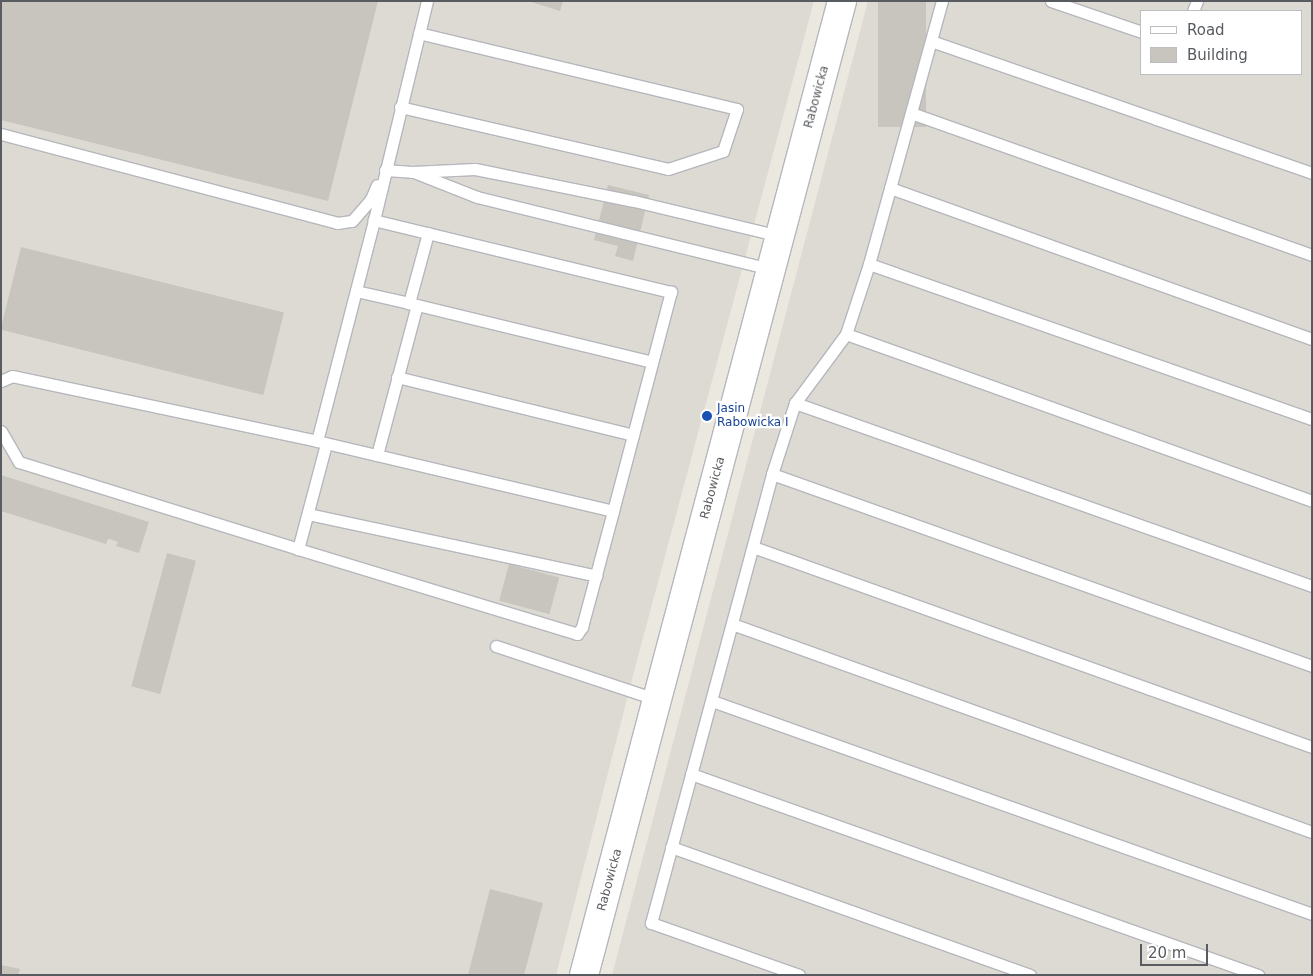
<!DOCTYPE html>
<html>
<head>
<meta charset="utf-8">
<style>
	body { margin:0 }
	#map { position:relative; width:1313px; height:976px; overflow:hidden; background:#ebe8df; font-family:"DejaVu Sans",sans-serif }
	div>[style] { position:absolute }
	.industrial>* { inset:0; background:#dcdad3 }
	.building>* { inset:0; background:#c8c5be; transform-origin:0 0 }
	.roads { filter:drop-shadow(1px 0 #b5b7bc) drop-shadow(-1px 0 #b5b7bc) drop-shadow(0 1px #b5b7bc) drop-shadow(0 -1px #b5b7bc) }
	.service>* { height:11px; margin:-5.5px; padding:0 5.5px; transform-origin:5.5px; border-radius:5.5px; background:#fff }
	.tertiary>* { height:28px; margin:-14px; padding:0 14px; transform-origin:14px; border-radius:14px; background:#fff }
	.dots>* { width:14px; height:14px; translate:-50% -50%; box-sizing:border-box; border:2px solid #fff; border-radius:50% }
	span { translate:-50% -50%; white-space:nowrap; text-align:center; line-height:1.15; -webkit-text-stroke:4.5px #fff; paint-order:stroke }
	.street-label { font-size:12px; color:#585c60 }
	.transit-label { font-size:12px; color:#164399 }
	.left { translate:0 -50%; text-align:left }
	.frame { position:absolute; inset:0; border:2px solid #585c60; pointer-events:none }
	.legend { position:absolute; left:1140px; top:10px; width:162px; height:65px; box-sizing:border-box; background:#fff; border:1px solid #bcbebf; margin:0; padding:6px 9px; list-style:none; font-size:15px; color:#585c60 }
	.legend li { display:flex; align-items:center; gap:10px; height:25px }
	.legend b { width:25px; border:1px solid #bcbebf }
	.scale { position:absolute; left:1140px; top:944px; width:68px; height:22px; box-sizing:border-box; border:2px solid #585c60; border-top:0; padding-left:6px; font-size:15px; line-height:18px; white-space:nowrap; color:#585c60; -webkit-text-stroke:4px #fff; paint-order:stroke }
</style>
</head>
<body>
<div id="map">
	<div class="industrial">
		<i style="clip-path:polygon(1px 1px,814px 1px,636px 664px,556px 975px,1px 975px)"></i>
		<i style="clip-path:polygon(evenodd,868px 1px,1312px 1px,1312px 975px,612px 975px,868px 1px,1142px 11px,1302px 11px,1302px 74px,1142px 74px,1142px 11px)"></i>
	</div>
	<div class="building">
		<i style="clip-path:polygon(1px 1px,378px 1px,328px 201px,1px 120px)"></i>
		<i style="clip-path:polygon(528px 1px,563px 1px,560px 11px)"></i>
		<i style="left:878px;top:1px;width:48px;height:126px"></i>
		<i style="clip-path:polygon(608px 185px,649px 195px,633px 261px,615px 256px,618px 246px,594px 240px)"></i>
		<i style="left:21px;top:247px;width:271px;height:85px;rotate:14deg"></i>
		<i style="clip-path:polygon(1px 475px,149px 522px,139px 553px,116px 546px,118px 542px,110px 539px,108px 539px,106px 544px,1px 511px)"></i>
		<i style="left:167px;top:553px;width:30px;height:138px;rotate:15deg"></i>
		<i style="left:509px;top:564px;width:52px;height:38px;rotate:15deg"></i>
		<i style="clip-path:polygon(490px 889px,543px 903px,524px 975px,468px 975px)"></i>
		<i style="clip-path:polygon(1px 965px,20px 969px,18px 975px,1px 975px)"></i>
	</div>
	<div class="roads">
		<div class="service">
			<i style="left:1051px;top:1px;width:96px;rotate:18.8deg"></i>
			<i style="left:1193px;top:11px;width:11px;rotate:-68deg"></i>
			<i style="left:931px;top:41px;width:403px;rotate:19.1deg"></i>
			<i style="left:400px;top:107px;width:275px;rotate:13deg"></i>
			<i style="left:668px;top:169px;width:58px;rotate:-18.1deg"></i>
			<i style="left:723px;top:151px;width:44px;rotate:-71.6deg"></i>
			<i style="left:737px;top:109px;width:327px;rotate:-166.6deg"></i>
			<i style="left:911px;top:113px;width:425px;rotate:19.5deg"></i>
			<i style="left:1px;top:134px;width:348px;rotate:14.8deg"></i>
			<i style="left:337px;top:223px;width:15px;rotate:-8deg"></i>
			<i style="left:352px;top:221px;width:29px;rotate:-49deg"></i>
			<i style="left:371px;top:199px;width:15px;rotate:-67deg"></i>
			<i style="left:385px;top:170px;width:27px;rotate:4deg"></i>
			<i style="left:412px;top:172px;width:63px;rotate:-2.7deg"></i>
			<i style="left:475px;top:169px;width:162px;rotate:11.4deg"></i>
			<i style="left:634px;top:201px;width:150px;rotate:13.5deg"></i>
			<i style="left:416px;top:173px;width:66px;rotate:21.5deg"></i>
			<i style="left:477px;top:197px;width:303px;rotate:13.8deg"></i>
			<i style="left:890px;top:188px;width:448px;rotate:19.7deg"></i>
			<i style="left:428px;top:233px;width:73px;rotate:105.2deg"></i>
			<i style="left:409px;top:303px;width:250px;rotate:13.6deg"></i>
			<i style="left:869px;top:264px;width:469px;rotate:19.3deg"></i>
			<i style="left:356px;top:291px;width:54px;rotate:12.8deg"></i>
			<i style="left:846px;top:334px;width:495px;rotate:19.7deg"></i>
			<i style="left:397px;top:377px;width:243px;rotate:13.8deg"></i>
			<i style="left:1px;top:381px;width:12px;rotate:-24deg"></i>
			<i style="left:12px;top:376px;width:312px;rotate:12deg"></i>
			<i style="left:317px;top:441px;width:228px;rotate:-75.5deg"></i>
			<i style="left:374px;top:220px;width:225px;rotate:-76.4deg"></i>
			<i style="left:795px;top:403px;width:548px;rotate:19.49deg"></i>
			<i style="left:1px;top:431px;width:36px;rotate:60deg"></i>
			<i style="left:19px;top:462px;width:292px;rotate:17.3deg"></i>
			<i style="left:317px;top:441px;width:304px;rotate:13.3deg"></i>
			<i style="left:613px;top:511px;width:227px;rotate:-75.2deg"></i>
			<i style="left:671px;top:292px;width:306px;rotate:-166.4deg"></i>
			<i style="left:326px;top:444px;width:109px;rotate:104.9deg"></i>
			<i style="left:298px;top:549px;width:292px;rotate:16.9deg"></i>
			<i style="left:577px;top:634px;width:9px;rotate:-54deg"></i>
			<i style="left:582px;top:627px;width:120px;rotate:-75deg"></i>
			<i style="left:377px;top:455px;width:155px;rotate:-75.1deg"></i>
			<i style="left:772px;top:474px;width:573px;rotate:19.57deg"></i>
			<i style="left:308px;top:514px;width:295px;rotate:12.1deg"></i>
			<i style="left:753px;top:547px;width:594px;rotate:19.69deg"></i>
			<i style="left:732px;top:624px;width:616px;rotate:19.73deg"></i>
			<i style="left:496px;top:646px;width:171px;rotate:18.4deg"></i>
			<i style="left:712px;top:701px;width:637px;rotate:19.54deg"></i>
			<i style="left:691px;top:774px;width:602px;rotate:19.52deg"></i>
			<i style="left:671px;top:847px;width:381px;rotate:19.6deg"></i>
			<i style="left:799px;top:975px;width:157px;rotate:-160.6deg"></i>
			<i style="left:651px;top:923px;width:465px;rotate:-74.9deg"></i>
			<i style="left:772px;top:474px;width:75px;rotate:-72.1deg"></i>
			<i style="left:795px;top:403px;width:86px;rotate:-53.5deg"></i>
			<i style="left:846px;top:334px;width:74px;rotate:-71.8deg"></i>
			<i style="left:869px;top:264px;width:273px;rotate:-74.5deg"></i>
		</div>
		<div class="tertiary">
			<i style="left:584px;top:975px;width:1008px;rotate:-75.16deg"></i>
		</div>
	</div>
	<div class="dots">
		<i style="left:707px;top:416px;background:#1a4fb4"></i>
	</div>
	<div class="street-label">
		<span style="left:817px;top:97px;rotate:-75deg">Rabowicka</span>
		<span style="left:713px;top:488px;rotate:-75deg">Rabowicka</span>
		<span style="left:610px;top:880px;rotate:-75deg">Rabowicka</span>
	</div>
	<div class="transit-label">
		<span class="left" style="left:717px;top:416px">Jasin<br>Rabowicka I</span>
	</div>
	<div class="frame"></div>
	<ul class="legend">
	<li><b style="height:6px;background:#fff"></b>Road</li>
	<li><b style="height:14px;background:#c8c5be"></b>Building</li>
	</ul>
	<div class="scale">20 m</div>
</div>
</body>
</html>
